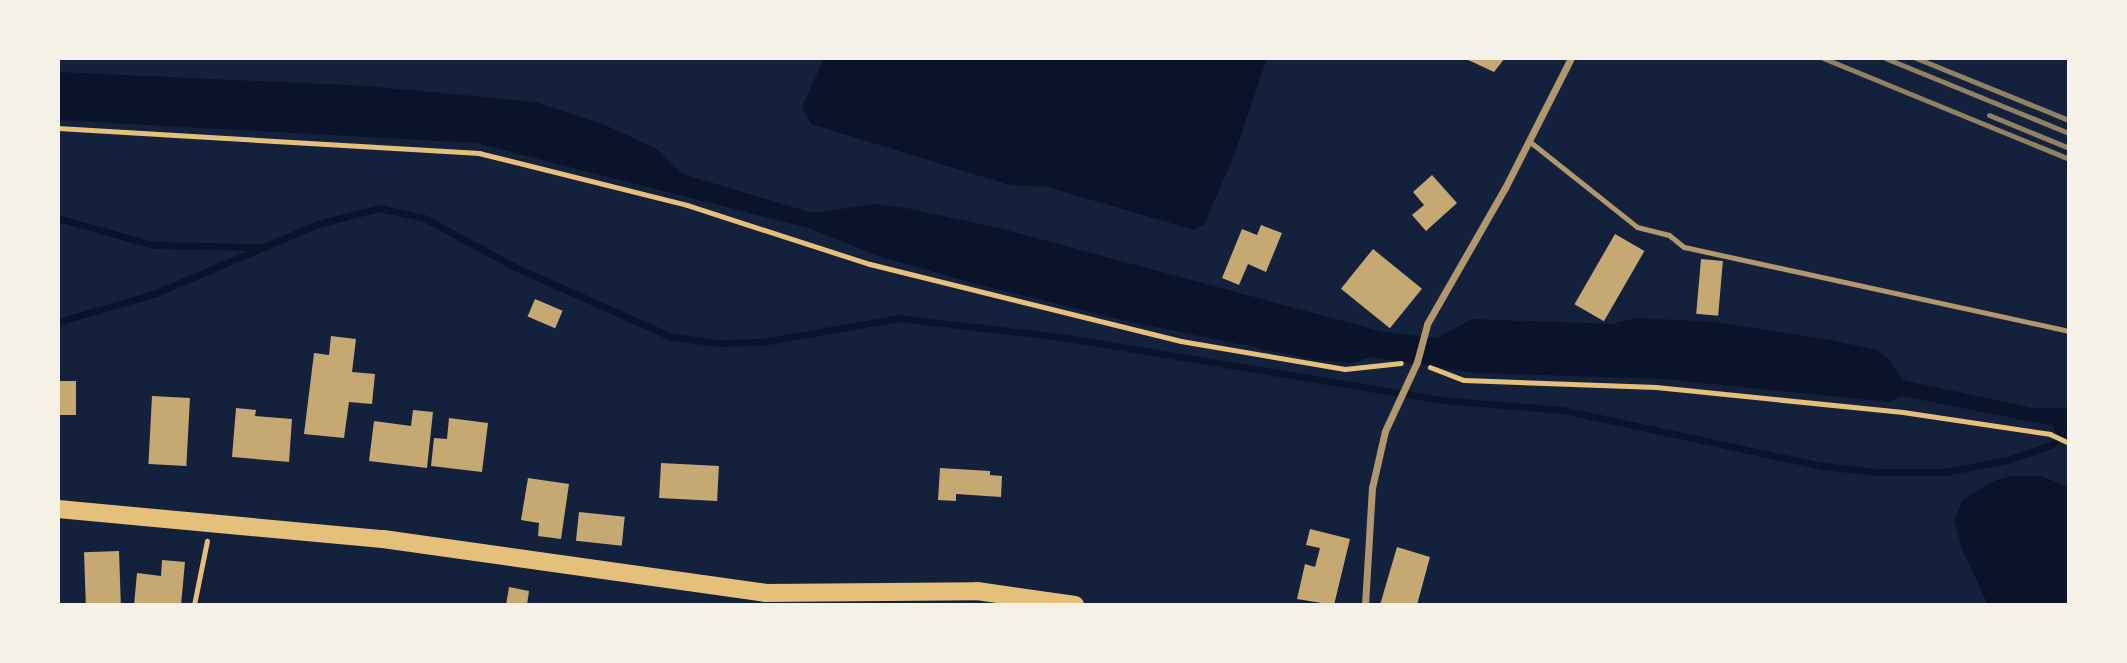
<!DOCTYPE html>
<html>
<head>
<meta charset="utf-8">
<style>
	body { margin:0 }
	#map { position:relative; width:2127px; height:663px; overflow:hidden; background:#14213d; font-family:"Exo 2",sans-serif }
	div>[style] { position:absolute }
	.water>* { inset:0; background:#0b132b }
	.stream>* { height:7px; margin:-3.5px; padding:0 3.5px; transform-origin:3.5px; border-radius:3.5px; background:#0b132b }
	.building>* { inset:0; background:#c6a872; transform-origin:0 0 }
	.path>* { height:4.5px; margin:-2.25px; padding:0 2.25px; transform-origin:2.25px; border-radius:2.25px; background:#e5c07b }
	.service>* { height:5px; margin:-2.5px; padding:0 2.5px; transform-origin:2.5px; border-radius:2.5px; background:#b1986c }
	.minor>* { height:7px; margin:-3.5px; padding:0 3.5px; transform-origin:3.5px; border-radius:3.5px; background:#b1986c }
	.primary>* { height:18px; margin:-9px; padding:0 9px; transform-origin:9px; border-radius:9px; background:#e5c07b }
	.rail>* { height:5px; margin:-2.5px; padding:0 2.5px; transform-origin:2.5px; border-radius:2.5px; background:#918062 }
	span { translate:-50% -50%; white-space:nowrap; text-align:center; line-height:1.15; -webkit-text-stroke:7px #f6f1e7; paint-order:stroke }
	.frame { position:absolute; inset:0; border:60px solid #f6f1e7; pointer-events:none }
</style>
</head>
<body>
<div id="map">
	<div class="water">
		<i style="clip-path:polygon(824px 58px,1267px 58px,1235px 153px,1204px 225px,1194px 230px,1047px 187px,1009px 185px,811px 124px,802px 107px)"></i>
		<i style="clip-path:polygon(58px 72px,368px 86px,535px 102px,605px 125px,655px 148px,683px 174px,813px 213px,875px 204px,906px 208px,1003px 229px,1384px 332px,1437px 338px,1472px 319px,1612px 324px,1636px 318px,1715px 322px,1831px 340px,1876px 350px,1888px 358px,1903px 380px,2033px 408px,2069px 408px,2069px 438px,2056px 433px,2053px 426px,1902px 396px,1888px 402px,1664px 379px,1476px 373px,1371px 357px,1351px 363px,1317px 360px,1135px 323px,984px 286px,881px 257px,808px 228px,476px 143px,58px 120px)"></i>
		<i style="clip-path:polygon(2014px 476px,2041px 476px,2069px 487px,2069px 605px,1988px 605px,1963px 551px,1954px 520px,1963px 499px,1996px 480px)"></i>
	</div>
	<div class="stream">
		<i style="left:58px;top:218px;width:99px;rotate:15.9deg"></i>
		<i style="left:153px;top:245px;width:107px;rotate:1.1deg"></i>
		<i style="left:58px;top:322px;width:102px;rotate:-16.5deg"></i>
		<i style="left:156px;top:293px;width:176px;rotate:-23.1deg"></i>
		<i style="left:318px;top:224px;width:63px;rotate:-14.7deg"></i>
		<i style="left:379px;top:208px;width:46px;rotate:12.5deg"></i>
		<i style="left:424px;top:218px;width:103px;rotate:28.3deg"></i>
		<i style="left:515px;top:267px;width:169px;rotate:24.1deg"></i>
		<i style="left:669px;top:336px;width:49px;rotate:8.3deg"></i>
		<i style="left:717px;top:343px;width:45px;rotate:-1.3deg"></i>
		<i style="left:762px;top:342px;width:139px;rotate:-9.9deg"></i>
		<i style="left:899px;top:318px;width:170px;rotate:6.7deg"></i>
		<i style="left:1068px;top:338px;width:378px;rotate:9.4deg"></i>
		<i style="left:1441px;top:400px;width:122px;rotate:4.7deg"></i>
		<i style="left:1563px;top:410px;width:266px;rotate:12.2deg"></i>
		<i style="left:1823px;top:466px;width:53px;rotate:6.5deg"></i>
		<i style="left:1876px;top:472px;width:68px"></i>
		<i style="left:1944px;top:472px;width:65px;rotate:-10.6deg"></i>
		<i style="left:2008px;top:460px;width:46px;rotate:-19.2deg"></i>
		<i style="left:2051px;top:445px;width:23px;rotate:-40deg"></i>
	</div>
	<div class="building">
		<i style="clip-path:polygon(1464px 58px,1505px 58px,1494px 72px)"></i>
		<i style="clip-path:polygon(1432px 175px,1457px 203px,1426px 231px,1412px 215px,1424px 205px,1413px 192px)"></i>
		<i style="clip-path:polygon(1261px 225px,1282px 233px,1266px 272px,1248px 264px,1239px 285px,1222px 278px,1242px 229px,1257px 235px)"></i>
		<i style="left:1615px;top:234px;width:34px;height:81px;rotate:30deg"></i>
		<i style="left:1373px;top:249px;width:63px;height:51px;rotate:39deg"></i>
		<i style="left:1701px;top:259px;width:22px;height:55px;rotate:5deg"></i>
		<i style="left:535px;top:299px;width:30px;height:19px;rotate:23deg"></i>
		<i style="clip-path:polygon(331px 336px,356px 339px,352px 372px,375px 374px,372px 404px,349px 402px,344px 438px,304px 434px,314px 353px,329px 355px)"></i>
		<i style="left:58px;top:381px;width:18px;height:34px"></i>
		<i style="left:152px;top:396px;width:38px;height:68px;rotate:3deg"></i>
		<i style="clip-path:polygon(236px 408px,256px 410px,255px 416px,292px 419px,289px 462px,232px 457px)"></i>
		<i style="clip-path:polygon(413px 410px,433px 412px,427px 468px,369px 461px,374px 421px,411px 426px)"></i>
		<i style="clip-path:polygon(449px 418px,488px 423px,482px 472px,431px 466px,434px 438px,447px 439px)"></i>
		<i style="left:661px;top:463px;width:58px;height:35px;rotate:3deg"></i>
		<i style="clip-path:polygon(940px 468px,990px 471px,990px 475px,1002px 476px,1001px 497px,956px 494px,956px 501px,938px 500px)"></i>
		<i style="clip-path:polygon(528px 478px,569px 484px,561px 539px,538px 536px,539px 523px,521px 520px)"></i>
		<i style="left:579px;top:512px;width:46px;height:29px;rotate:6deg"></i>
		<i style="clip-path:polygon(1310px 529px,1350px 539px,1334px 605px,1297px 599px,1305px 564px,1315px 567px,1320px 548px,1306px 545px)"></i>
		<i style="clip-path:polygon(1397px 547px,1430px 557px,1417px 605px,1380px 605px)"></i>
		<i style="left:119px;top:551px;width:53px;height:35px;rotate:88deg"></i>
		<i style="clip-path:polygon(162px 560px,185px 562px,181px 605px,134px 605px,137px 573px,161px 576px)"></i>
		<i style="clip-path:polygon(509px 587px,529px 591px,527px 605px,506px 605px)"></i>
	</div>
	<div class="path">
		<i style="left:58px;top:128px;width:422px;rotate:3.4deg"></i>
		<i style="left:479px;top:153px;width:214px;rotate:14deg"></i>
		<i style="left:687px;top:205px;width:192px;rotate:17.9deg"></i>
		<i style="left:870px;top:264px;width:320px;rotate:13.9deg"></i>
		<i style="left:1181px;top:341px;width:166px;rotate:9.7deg"></i>
		<i style="left:1345px;top:369px;width:56px;rotate:-6.1deg"></i>
		<i style="left:1430px;top:367px;width:36px;rotate:21deg"></i>
		<i style="left:1464px;top:380px;width:192px;rotate:2.1deg"></i>
		<i style="left:1656px;top:387px;width:248px;rotate:5.8deg"></i>
		<i style="left:1903px;top:412px;width:149px;rotate:8.5deg"></i>
		<i style="left:2050px;top:434px;width:21px;rotate:25deg"></i>
		<i style="left:194px;top:605px;width:65px;rotate:-78.5deg"></i>
	</div>
	<div class="service">
		<i style="left:1529px;top:141px;width:138px;rotate:38.5deg"></i>
		<i style="left:1637px;top:227px;width:33px;rotate:14deg"></i>
		<i style="left:1669px;top:235px;width:19px;rotate:39deg"></i>
		<i style="left:1684px;top:247px;width:394px;rotate:12.3deg"></i>
	</div>
	<div class="minor">
		<i style="left:1365px;top:605px;width:117px;rotate:-86.6deg"></i>
		<i style="left:1372px;top:488px;width:58px;rotate:-77.2deg"></i>
		<i style="left:1385px;top:431px;width:76px;rotate:-65.1deg"></i>
		<i style="left:1417px;top:362px;width:39px;rotate:-75deg"></i>
		<i style="left:1427px;top:324px;width:157px;rotate:-60.2deg"></i>
		<i style="left:1505px;top:188px;width:146px;rotate:-63.1deg"></i>
	</div>
	<div class="primary">
		<i style="left:58px;top:509px;width:326px;rotate:5.3deg"></i>
		<i style="left:383px;top:539px;width:386px;rotate:8deg"></i>
		<i style="left:765px;top:593px;width:212px;rotate:-0.5deg"></i>
		<i style="left:977px;top:591px;width:99px;rotate:8.1deg"></i>
	</div>
	<div class="rail">
		<i style="left:1823px;top:58px;width:266px;rotate:22.3deg"></i>
		<i style="left:1885px;top:58px;width:199px;rotate:22.2deg"></i>
		<i style="left:1916px;top:58px;width:165px;rotate:22.1deg"></i>
		<i style="left:1989px;top:115px;width:87px;rotate:22.4deg"></i>
	</div>
	<div class="frame"></div>
</div>
</body>
</html>
